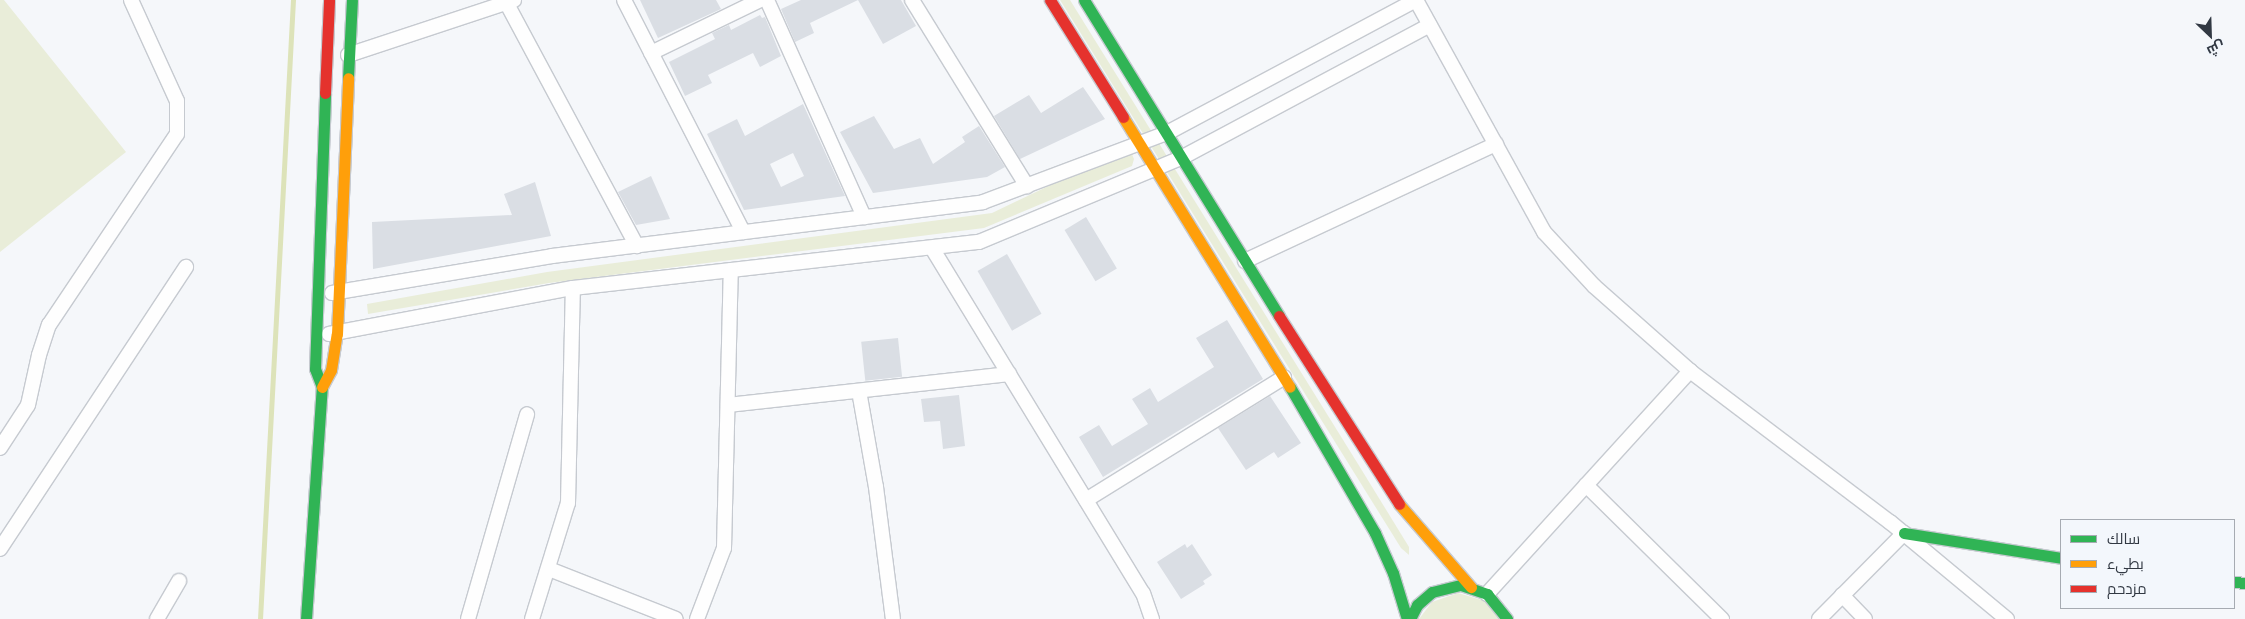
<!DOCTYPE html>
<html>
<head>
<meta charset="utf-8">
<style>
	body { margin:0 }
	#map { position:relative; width:2245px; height:619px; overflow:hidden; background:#f5f7fa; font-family:"PT Sans Narrow",Cairo,sans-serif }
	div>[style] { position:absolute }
	.green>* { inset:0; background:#e9edd9 }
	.stream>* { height:5px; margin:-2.5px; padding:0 2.5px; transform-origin:2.5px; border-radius:2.5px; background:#dde3b9 }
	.building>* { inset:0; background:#dadee4; transform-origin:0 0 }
	.roads { filter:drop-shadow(1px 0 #c6cad0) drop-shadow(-1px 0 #c6cad0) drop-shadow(0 1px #c6cad0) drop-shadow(0 -1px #c6cad0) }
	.street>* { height:14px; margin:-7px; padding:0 7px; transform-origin:7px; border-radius:7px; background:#fefefe }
	.fast>* { height:11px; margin:-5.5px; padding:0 5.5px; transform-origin:5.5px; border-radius:5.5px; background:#30b455 }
	.slow>* { height:11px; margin:-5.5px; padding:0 5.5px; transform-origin:5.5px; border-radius:5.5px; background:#ff9f0a }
	.jam>* { height:11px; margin:-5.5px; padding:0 5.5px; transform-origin:5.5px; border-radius:5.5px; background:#e5322d }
	span { translate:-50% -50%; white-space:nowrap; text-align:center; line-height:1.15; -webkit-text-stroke:5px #f3f7fc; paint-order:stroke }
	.legend { position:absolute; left:2060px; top:519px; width:175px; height:90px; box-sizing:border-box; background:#f3f7fc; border:1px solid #a6abb2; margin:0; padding:6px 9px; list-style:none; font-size:15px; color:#323943 }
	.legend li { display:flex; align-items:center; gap:10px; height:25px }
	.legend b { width:25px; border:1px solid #a6abb2 }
	.north { position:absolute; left:2185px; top:10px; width:50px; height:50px; -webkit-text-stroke:4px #f3f7fc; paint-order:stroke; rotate:156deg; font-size:14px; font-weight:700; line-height:20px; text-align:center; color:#323943 }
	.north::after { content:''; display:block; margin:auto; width:18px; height:22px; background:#323943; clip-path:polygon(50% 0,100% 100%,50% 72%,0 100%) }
</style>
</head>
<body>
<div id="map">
	<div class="green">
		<i style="clip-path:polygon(0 0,4px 0,126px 152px,0 252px)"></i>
		<i style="clip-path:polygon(1060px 0,1070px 0,1358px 464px,1409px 547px,1409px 555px,1401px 548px)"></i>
		<i style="clip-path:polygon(1124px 150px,1130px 150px,1134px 159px,1132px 166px,984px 228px,549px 283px,368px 314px,367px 304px,547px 272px,992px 213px)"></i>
		<i style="clip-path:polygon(1458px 593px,1485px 601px,1499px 619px,1419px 619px,1432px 602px)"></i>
	</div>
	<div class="stream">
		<i style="left:260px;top:619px;width:620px;rotate:-86.95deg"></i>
	</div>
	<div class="building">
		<i style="clip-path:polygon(640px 0,716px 0,721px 9px,658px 38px)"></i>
		<i style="clip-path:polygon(801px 0,858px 0,810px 23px,814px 33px,795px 42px,781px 9px)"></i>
		<i style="clip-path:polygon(858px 0,901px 0,916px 26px,883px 44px)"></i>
		<i style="clip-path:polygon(760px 15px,762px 18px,765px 17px,781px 56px,760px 67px,753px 53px,708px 75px,712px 83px,685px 96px,669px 62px,715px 39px,712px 33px,729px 25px,731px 30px)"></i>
		<i style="clip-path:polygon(1083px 87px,1105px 119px,1020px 159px,994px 116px,1029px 95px,1041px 113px)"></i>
		<i style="clip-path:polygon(evenodd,803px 104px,845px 196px,744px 210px,707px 134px,737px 119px,745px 136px,803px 104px,793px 153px,804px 176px,781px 187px,770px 164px,793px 153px)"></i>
		<i style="clip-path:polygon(874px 116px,894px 149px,920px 138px,933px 164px,965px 142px,962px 137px,979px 126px,1005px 167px,987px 177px,873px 193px,840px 132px)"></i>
		<i style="clip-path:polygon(651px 176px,670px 219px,636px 225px,618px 192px)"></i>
		<i style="clip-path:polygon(535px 182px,551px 236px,373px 269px,372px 222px,512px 215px,504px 194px)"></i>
		<i style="left:1086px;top:217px;width:60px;height:25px;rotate:59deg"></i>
		<i style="left:1007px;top:254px;width:69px;height:34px;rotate:60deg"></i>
		<i style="clip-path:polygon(1227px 320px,1263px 379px,1103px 477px,1079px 437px,1099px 425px,1112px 446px,1148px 424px,1132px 399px,1150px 388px,1158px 402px,1214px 367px,1196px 338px)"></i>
		<i style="left:898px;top:338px;width:39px;height:37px;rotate:84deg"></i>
		<i style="clip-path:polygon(959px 395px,965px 446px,943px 449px,940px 421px,924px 422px,921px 399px)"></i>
		<i style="clip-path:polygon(1270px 396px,1301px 443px,1278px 458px,1274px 452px,1246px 470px,1218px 428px)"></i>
		<i style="clip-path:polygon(1185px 544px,1187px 548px,1192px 544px,1212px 575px,1203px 581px,1205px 584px,1181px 599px,1157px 562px)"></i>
	</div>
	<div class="roads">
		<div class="street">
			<i style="left:624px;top:0;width:261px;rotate:62.8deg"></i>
			<i style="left:767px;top:0;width:238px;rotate:65.9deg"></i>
			<i style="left:912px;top:0;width:219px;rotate:58.3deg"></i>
			<i style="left:1416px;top:0;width:265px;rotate:61.1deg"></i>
			<i style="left:1544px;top:232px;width:74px;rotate:47.2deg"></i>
			<i style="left:1594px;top:286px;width:128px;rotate:41.5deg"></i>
			<i style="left:1690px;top:371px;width:251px;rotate:37.1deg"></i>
			<i style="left:1890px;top:522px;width:152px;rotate:39.7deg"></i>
			<i style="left:506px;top:2px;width:277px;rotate:61.8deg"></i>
			<i style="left:651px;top:53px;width:121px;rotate:-25.9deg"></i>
			<i style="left:348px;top:55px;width:175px;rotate:-18.3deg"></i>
			<i style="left:932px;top:248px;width:404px;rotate:58.6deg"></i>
			<i style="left:1143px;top:593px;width:28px;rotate:71deg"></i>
			<i style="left:1245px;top:261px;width:277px;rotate:-25deg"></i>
			<i style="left:332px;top:293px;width:223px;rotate:-9.5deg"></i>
			<i style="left:552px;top:256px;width:434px;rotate:-7.1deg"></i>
			<i style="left:983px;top:202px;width:197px;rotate:-20.6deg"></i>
			<i style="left:1167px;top:133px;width:282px;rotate:-28.1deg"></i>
			<i style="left:329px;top:334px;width:248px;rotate:-10.7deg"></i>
			<i style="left:573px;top:288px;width:409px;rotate:-6.5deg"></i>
			<i style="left:979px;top:242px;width:219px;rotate:-22.6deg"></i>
			<i style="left:1181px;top:158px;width:282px;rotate:-28.1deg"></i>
			<i style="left:859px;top:391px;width:97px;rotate:80deg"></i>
			<i style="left:876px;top:487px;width:133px;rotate:82.7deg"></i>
			<i style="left:728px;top:405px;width:283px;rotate:-6.3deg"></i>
			<i style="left:0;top:448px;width:51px;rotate:-56.9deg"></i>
			<i style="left:28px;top:405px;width:51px;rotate:-77.6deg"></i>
			<i style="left:39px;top:355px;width:32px;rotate:-72deg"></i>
			<i style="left:49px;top:325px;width:230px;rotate:-56.2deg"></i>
			<i style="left:177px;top:134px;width:33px;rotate:-90deg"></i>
			<i style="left:177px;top:101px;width:111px;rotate:-114.5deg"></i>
			<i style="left:1586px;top:485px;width:191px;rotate:44.6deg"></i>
			<i style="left:1086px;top:500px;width:233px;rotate:-31.8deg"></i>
			<i style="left:0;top:549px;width:338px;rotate:-56.6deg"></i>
			<i style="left:549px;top:569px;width:136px;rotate:21.5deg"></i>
			<i style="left:1487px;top:594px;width:302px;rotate:-47.7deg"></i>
			<i style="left:1842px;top:595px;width:33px;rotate:46deg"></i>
			<i style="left:157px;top:619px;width:44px;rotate:-59.9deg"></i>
			<i style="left:468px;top:619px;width:213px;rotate:-73.9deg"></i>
			<i style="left:532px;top:619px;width:121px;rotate:-72.8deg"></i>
			<i style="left:568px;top:503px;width:215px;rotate:-88.7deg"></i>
			<i style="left:697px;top:619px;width:76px;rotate:-69.2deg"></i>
			<i style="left:724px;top:548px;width:278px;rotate:-88.6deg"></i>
			<i style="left:1819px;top:619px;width:121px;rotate:-45.3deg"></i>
		</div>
		<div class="fast">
			<i style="left:1084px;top:0;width:371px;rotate:58.3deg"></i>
			<i style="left:348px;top:78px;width:78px;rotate:-87.1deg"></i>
			<i style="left:1290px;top:387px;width:169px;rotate:59.8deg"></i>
			<i style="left:1375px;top:533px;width:44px;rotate:65.8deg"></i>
			<i style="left:1393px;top:573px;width:48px;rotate:73.1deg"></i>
			<i style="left:1904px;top:533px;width:159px;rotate:9deg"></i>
			<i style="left:2234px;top:582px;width:11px;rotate:5deg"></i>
			<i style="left:306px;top:619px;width:233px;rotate:-86.1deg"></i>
			<i style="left:322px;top:387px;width:19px;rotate:-111deg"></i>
			<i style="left:315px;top:369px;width:276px;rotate:-87.9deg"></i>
			<i style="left:1410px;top:619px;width:16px;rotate:-63deg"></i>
			<i style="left:1417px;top:605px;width:20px;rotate:-41deg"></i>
			<i style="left:1432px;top:592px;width:30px;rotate:-14deg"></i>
			<i style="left:1461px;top:585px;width:28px;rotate:19deg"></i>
			<i style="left:1487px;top:594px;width:32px;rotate:51deg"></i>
		</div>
		<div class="slow">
			<i style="left:1123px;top:117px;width:317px;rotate:58.3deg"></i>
			<i style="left:322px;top:387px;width:19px;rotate:-62deg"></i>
			<i style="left:331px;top:370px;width:36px;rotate:-81deg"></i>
			<i style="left:337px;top:334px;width:256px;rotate:-87.5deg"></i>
			<i style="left:1399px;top:504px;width:110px;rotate:49.1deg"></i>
		</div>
		<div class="jam">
			<i style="left:1050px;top:0;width:138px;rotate:58deg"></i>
			<i style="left:325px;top:93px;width:93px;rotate:-87.5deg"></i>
			<i style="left:1279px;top:316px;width:223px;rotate:57.4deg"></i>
		</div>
	</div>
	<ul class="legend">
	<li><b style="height:6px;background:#30b455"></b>سالك</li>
	<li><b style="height:6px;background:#ff9f0a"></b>بطيء</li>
	<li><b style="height:6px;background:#e5322d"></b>مزدحم</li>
	</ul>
	<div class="north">ش</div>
</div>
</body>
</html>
